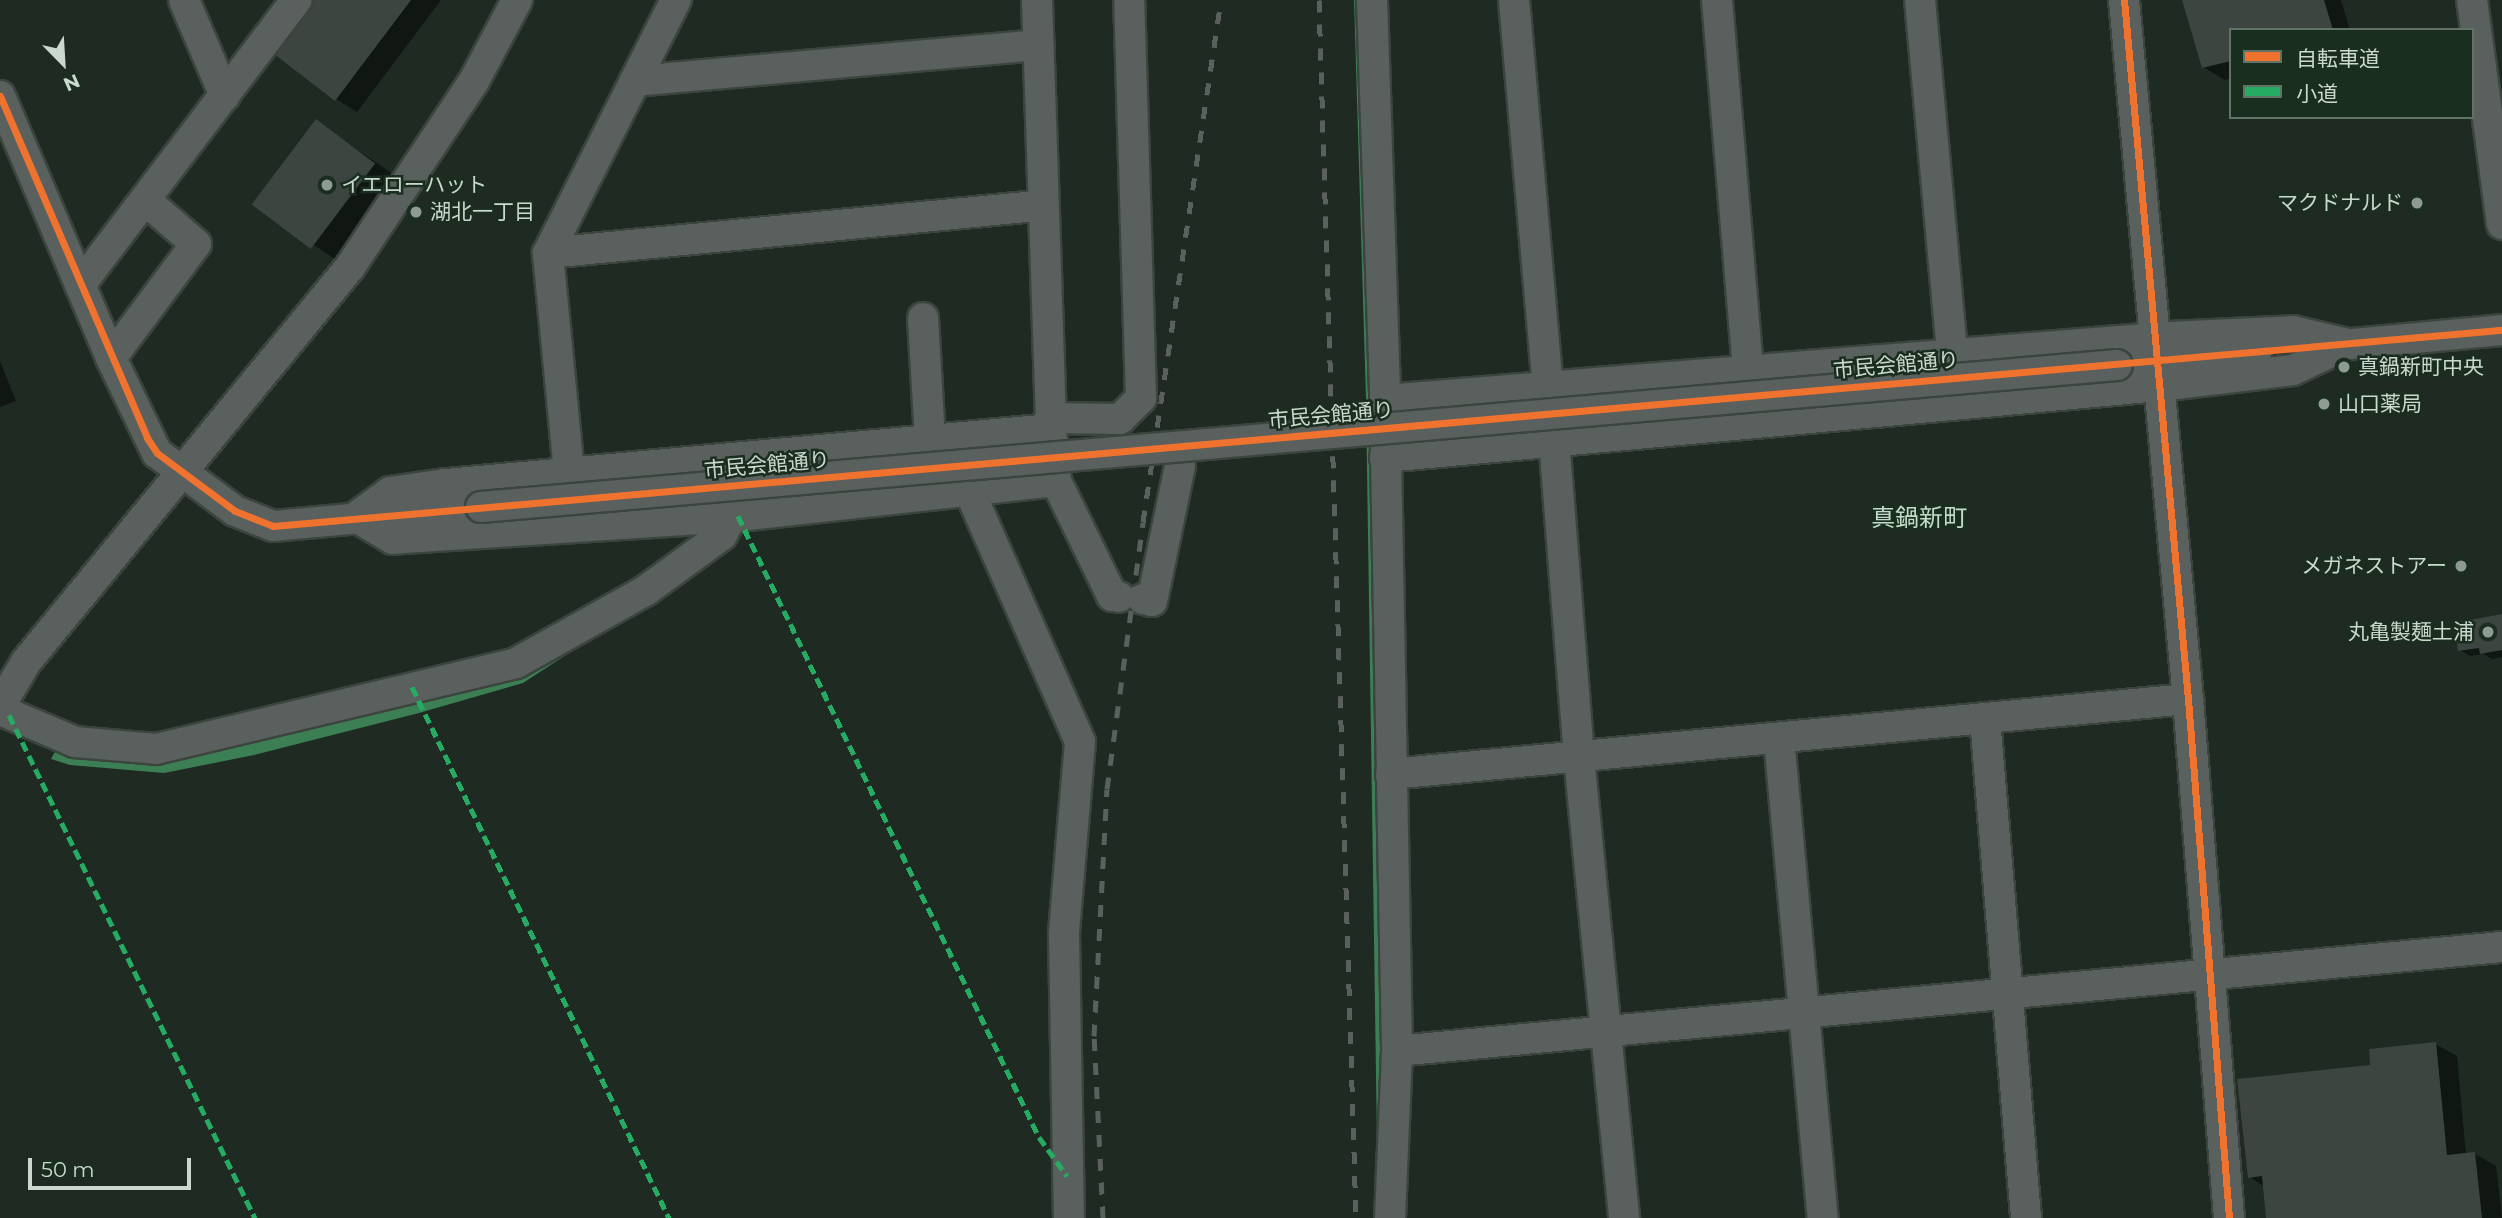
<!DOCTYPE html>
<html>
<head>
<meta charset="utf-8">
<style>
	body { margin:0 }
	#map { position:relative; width:2502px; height:1218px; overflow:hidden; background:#1e2a22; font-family:Montserrat,"Noto Sans JP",sans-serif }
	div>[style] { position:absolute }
	.water>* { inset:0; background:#3c7f54 }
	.shadow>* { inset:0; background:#0007; transform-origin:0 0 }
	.building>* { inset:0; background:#3c453f; transform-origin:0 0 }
	.roads { filter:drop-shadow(2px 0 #3b453e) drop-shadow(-2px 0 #3b453e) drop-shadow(0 2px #3b453e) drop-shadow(0 -2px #3b453e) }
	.minor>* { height:30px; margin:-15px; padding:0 15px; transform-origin:15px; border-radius:15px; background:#5a605d }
	.rail>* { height:5px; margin-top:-2.5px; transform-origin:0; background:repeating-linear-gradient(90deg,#5a615d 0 12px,transparent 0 24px) }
	.bridges { filter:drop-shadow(2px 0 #3b453e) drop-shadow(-2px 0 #3b453e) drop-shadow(0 2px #3b453e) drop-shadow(0 -2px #3b453e) }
	.minor-bridge>* { height:30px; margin:-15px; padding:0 15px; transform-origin:15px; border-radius:15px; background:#5a605d }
	.quiet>* { height:5px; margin-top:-2.5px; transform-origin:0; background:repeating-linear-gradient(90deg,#26ab63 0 10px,transparent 0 15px) }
	.cycleway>* { height:7px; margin:-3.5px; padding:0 3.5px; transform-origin:3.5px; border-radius:3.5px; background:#ef722f }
	.dots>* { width:19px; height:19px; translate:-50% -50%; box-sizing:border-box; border:4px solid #1a2e20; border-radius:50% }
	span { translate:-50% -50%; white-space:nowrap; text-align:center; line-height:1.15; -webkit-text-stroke:5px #1a2e20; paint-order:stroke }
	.poi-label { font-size:21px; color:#cbd8ce }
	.left { translate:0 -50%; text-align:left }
	.right { translate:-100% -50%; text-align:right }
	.street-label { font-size:21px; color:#cbd8ce }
	.quarter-label { font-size:24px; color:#c3dcc9 }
	.legend { position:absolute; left:2229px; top:28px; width:245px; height:91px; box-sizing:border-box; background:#1a2e20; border:2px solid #617266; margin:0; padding:9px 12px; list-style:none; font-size:21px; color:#cbd8ce }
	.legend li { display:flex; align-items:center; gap:14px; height:35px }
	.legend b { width:35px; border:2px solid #617266 }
	.north { position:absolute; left:28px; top:28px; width:70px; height:70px; -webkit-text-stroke:5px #1a2e20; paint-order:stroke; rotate:156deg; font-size:19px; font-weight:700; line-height:28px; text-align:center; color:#cbd8ce }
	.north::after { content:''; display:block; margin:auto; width:24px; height:32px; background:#cbd8ce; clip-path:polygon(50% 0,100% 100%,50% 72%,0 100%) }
	.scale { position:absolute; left:28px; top:1158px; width:163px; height:32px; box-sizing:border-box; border:4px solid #cbd8ce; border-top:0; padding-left:9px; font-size:21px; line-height:24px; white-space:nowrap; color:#cbd8ce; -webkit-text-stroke:5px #1a2e20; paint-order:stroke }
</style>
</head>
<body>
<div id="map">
	<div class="water">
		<i style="clip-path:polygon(1354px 0,1366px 0,1388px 1143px,1377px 1143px,1366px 399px)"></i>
		<i style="clip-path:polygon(638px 608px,523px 683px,419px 713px,254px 755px,164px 773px,70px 765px,51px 759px,57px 748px,165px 760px,414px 704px)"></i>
	</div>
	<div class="shadow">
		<i style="clip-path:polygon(316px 0,441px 0,357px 112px,336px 99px)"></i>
		<i style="clip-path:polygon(2183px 0,2341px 0,2350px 30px,2231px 30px,2231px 78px,2225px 80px,2203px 67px)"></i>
		<i style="left:316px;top:122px;width:96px;height:103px;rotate:34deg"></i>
		<i style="clip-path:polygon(0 361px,16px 401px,0 407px)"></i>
		<i style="clip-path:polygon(2502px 616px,2502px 657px,2492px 659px,2484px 654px,2470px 656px,2460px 650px)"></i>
		<i style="clip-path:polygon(2435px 1044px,2457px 1056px,2466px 1155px,2475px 1154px,2496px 1166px,2502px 1218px,2268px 1218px,2264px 1186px,2249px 1177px,2372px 1067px)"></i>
	</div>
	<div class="building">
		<i style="clip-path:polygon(314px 0,411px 0,335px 101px,274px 54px)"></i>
		<i style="clip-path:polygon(2182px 0,2324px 0,2333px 30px,2231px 30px,2231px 61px,2202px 68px)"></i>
		<i style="left:316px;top:119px;width:74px;height:107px;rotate:37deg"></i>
		<i style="clip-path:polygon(2502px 614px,2502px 650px,2480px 654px,2479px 648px,2458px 651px,2454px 623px)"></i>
		<i style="clip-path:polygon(2436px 1042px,2447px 1155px,2475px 1152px,2482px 1218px,2266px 1218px,2262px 1176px,2248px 1178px,2237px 1079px,2370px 1065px,2369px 1049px)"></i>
	</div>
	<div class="roads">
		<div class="minor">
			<i style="left:184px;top:0;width:104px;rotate:66.9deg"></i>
			<i style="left:1037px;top:0;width:429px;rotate:88.1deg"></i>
			<i style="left:1372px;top:0;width:400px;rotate:88.1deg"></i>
			<i style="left:1385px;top:400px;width:651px;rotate:88.94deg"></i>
			<i style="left:1397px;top:1051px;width:167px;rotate:92.4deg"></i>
			<i style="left:1514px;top:0;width:388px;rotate:85deg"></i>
			<i style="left:1717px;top:0;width:372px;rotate:85.2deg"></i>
			<i style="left:1920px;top:0;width:356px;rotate:84.8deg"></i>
			<i style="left:2124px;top:0;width:702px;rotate:84.77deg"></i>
			<i style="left:2188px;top:699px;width:521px;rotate:85.48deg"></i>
			<i style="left:2472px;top:0;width:226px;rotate:82.4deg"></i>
			<i style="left:635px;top:81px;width:405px;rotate:-5.1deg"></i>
			<i style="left:0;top:96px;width:285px;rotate:67deg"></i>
			<i style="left:111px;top:358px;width:106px;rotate:64.2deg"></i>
			<i style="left:157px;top:453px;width:97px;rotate:36.6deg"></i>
			<i style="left:235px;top:511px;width:41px;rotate:21.5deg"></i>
			<i style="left:273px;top:526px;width:209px;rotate:-5.2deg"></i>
			<i style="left:548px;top:253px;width:496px;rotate:-5.5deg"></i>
			<i style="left:80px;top:285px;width:358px;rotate:-52.8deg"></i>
			<i style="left:923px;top:318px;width:123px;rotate:86.7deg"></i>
			<i style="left:2330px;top:346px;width:173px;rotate:-5.3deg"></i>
			<i style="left:111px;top:358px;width:142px;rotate:-53.3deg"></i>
			<i style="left:196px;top:244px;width:67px;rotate:-139.2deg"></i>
			<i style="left:2117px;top:365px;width:140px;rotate:-5.3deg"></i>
			<i style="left:1385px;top:400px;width:786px;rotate:-4.6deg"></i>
			<i style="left:2168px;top:337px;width:125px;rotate:-2.7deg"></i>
			<i style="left:2293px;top:331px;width:57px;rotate:13.3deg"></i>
			<i style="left:1050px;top:418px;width:70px;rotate:0.8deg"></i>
			<i style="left:1120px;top:419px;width:30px;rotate:-45deg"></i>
			<i style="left:1141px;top:398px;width:398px;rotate:-91.7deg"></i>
			<i style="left:1051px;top:429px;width:52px;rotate:84.5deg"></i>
			<i style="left:1056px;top:481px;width:327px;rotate:173.7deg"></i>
			<i style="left:731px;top:517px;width:339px;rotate:176.3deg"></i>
			<i style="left:393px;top:539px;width:43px;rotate:-149.3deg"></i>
			<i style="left:356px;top:517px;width:42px;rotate:-36.3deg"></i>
			<i style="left:390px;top:492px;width:57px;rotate:-8.1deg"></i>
			<i style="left:446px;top:484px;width:607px;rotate:-5.19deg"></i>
			<i style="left:1554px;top:439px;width:319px;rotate:85.5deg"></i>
			<i style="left:1579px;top:757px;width:463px;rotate:84.4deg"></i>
			<i style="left:1385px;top:457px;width:777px;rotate:-5.24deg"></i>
			<i style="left:2159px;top:386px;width:135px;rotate:-6.8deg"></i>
			<i style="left:2293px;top:370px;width:61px;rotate:-25.3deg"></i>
			<i style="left:569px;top:472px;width:220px;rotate:-95.5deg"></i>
			<i style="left:548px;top:253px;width:284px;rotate:-63.2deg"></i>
			<i style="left:1056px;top:481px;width:128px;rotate:64deg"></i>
			<i style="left:1112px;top:596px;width:7px;rotate:8deg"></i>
			<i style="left:969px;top:490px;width:275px;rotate:66.2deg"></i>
			<i style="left:1080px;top:742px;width:193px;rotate:94.8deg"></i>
			<i style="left:1064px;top:934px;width:284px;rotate:89deg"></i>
			<i style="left:1143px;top:599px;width:9px;rotate:13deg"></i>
			<i style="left:1152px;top:601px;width:138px;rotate:-78.3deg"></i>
			<i style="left:0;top:706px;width:51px;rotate:-59.4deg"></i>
			<i style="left:26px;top:662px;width:511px;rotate:-50.64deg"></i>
			<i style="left:350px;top:267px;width:224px;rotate:-56.3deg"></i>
			<i style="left:474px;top:81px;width:92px;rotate:-62deg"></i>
			<i style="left:0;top:710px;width:82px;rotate:23.1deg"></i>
			<i style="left:75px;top:742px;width:81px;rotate:4.9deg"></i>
			<i style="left:156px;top:749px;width:370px;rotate:-13.4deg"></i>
			<i style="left:516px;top:663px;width:148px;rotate:-29.2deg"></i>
			<i style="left:645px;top:591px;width:95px;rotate:-36deg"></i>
			<i style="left:722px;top:535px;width:20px;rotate:-63deg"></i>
			<i style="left:1985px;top:718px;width:502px;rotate:85.31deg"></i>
			<i style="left:1779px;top:738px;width:482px;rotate:84.8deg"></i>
			<i style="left:1391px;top:774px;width:801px;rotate:-5.38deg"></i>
			<i style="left:1397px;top:1051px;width:1110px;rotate:-5.38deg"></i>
		</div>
	</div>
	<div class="rail">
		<i style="left:1319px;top:0;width:1219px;rotate:88.26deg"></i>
		<i style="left:1103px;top:1218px;width:182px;rotate:-92.8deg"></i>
		<i style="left:1094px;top:1036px;width:247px;rotate:-87deg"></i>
		<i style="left:1107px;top:789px;width:269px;rotate:-82.3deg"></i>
		<i style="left:1143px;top:522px;width:528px;rotate:-81.5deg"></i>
	</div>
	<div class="bridges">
		<div class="minor-bridge">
			<i style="left:481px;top:507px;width:1642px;rotate:-4.96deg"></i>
		</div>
	</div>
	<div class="quiet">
		<i style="left:738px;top:516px;width:690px;rotate:64.14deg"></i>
		<i style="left:1039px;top:1137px;width:48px;rotate:54.3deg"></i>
		<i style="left:412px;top:687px;width:590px;rotate:64.17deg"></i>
		<i style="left:9px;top:715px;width:560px;rotate:63.94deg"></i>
	</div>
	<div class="cycleway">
		<i style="left:2124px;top:0;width:702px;rotate:84.77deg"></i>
		<i style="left:2188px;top:699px;width:521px;rotate:85.48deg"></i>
		<i style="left:0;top:96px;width:372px;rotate:66.7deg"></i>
		<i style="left:147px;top:438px;width:18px;rotate:56deg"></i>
		<i style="left:157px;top:453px;width:97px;rotate:36.6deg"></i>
		<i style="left:235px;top:511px;width:41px;rotate:21.5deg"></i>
		<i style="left:273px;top:526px;width:2238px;rotate:-5.03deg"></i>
	</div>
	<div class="dots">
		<i style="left:327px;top:185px;background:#8e9b92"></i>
		<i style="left:2417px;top:203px;background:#8e9b92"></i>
		<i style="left:416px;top:212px;background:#8e9b92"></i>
		<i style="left:2344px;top:367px;background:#8e9b92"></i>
		<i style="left:2324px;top:404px;background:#8e9b92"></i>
		<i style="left:2461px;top:566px;background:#8e9b92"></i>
		<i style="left:2488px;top:632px;background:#8e9b92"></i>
	</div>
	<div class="poi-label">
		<span class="left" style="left:341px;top:185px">イエローハット</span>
		<span class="right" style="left:2403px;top:203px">マクドナルド</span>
		<span class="left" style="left:430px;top:212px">湖北一丁目</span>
		<span class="left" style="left:2358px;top:367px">真鍋新町中央</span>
		<span class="left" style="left:2338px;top:404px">山口薬局</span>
		<span class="right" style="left:2447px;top:566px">メガネストアー</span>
		<span class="right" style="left:2474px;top:632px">丸亀製麺土浦</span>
	</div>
	<div class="street-label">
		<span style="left:1896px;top:365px;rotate:-5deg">市民会館通り</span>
		<span style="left:1331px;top:415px;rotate:-5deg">市民会館通り</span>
		<span style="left:767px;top:465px;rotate:-5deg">市民会館通り</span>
	</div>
	<div class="quarter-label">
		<span style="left:1919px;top:518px">真鍋新町</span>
	</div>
	<ul class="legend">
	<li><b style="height:9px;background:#ef722f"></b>自転車道</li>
	<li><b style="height:9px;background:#26ab63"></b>小道</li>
	</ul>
	<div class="north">N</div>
	<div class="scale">50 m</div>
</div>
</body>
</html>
